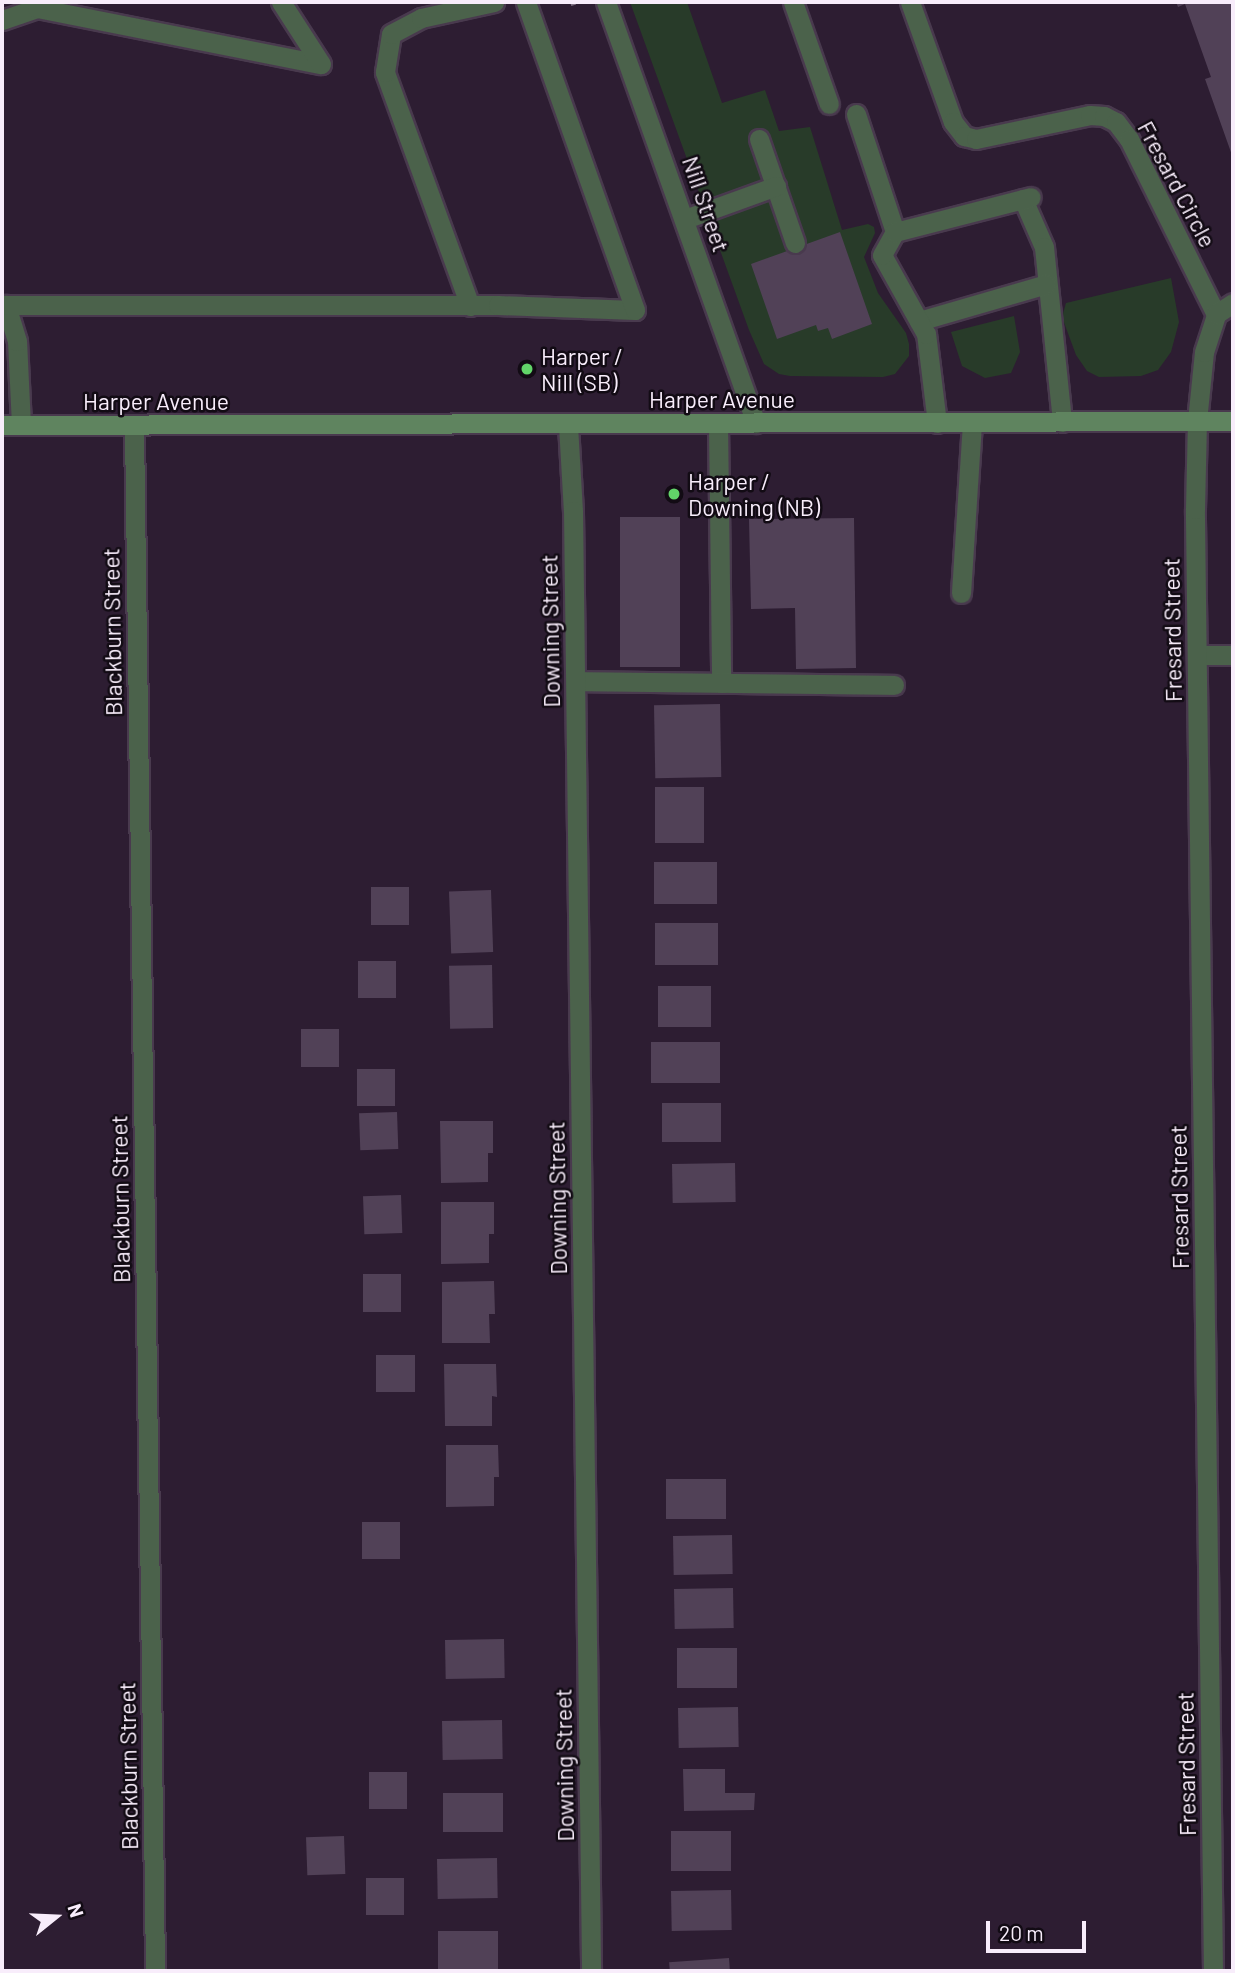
<!DOCTYPE html>
<html>
<head>
<meta charset="utf-8">
<style>
	body { margin:0 }
	#map { position:relative; width:1235px; height:1973px; overflow:hidden; background:#2d1d32; font-family:Barlow,sans-serif }
	div>[style] { position:absolute }
	.green>* { inset:0; background:#283b29 }
	.building>* { inset:0; background:#514157; transform-origin:0 0 }
	.path>* { height:4.5px; margin-top:-2.25px; transform-origin:0; background:repeating-linear-gradient(90deg,#807284 0 5px,transparent 0 8.5px) }
	.roads { filter:drop-shadow(2px 0 #493a4e) drop-shadow(-2px 0 #493a4e) drop-shadow(0 2px #493a4e) drop-shadow(0 -2px #493a4e) }
	.service>* { height:19px; margin:-9.5px; padding:0 9.5px; transform-origin:9.5px; border-radius:9.5px; background:#4b624b }
	.minor>* { height:19px; margin:-9.5px; padding:0 9.5px; transform-origin:9.5px; border-radius:9.5px; background:#4b624b }
	.secondary>* { height:19px; margin:-9.5px; padding:0 9.5px; transform-origin:9.5px; border-radius:9.5px; background:#5f845f }
	.dots>* { width:19px; height:19px; translate:-50% -50%; box-sizing:border-box; border:4px solid #120b14; border-radius:50% }
	span { translate:-50% -50%; white-space:nowrap; text-align:center; line-height:1.15; -webkit-text-stroke:5px #120b14; paint-order:stroke }
	.street-label { font-size:23px; color:#f8edfb }
	.poi-label { font-size:23px; color:#f8edfb }
	.left { translate:0 -50%; text-align:left }
	.frame { position:absolute; inset:0; border:4px solid #f8edfb; pointer-events:none }
	.north { position:absolute; left:21px; top:1882px; width:70px; height:70px; -webkit-text-stroke:5px #120b14; paint-order:stroke; rotate:72deg; font-size:19px; font-weight:700; line-height:28px; text-align:center; color:#f8edfb }
	.north::after { content:''; display:block; margin:auto; width:24px; height:32px; background:#f8edfb; clip-path:polygon(50% 0,100% 100%,50% 72%,0 100%) }
	.scale { position:absolute; left:986px; top:1921px; width:100px; height:32px; box-sizing:border-box; border:4px solid #f8edfb; border-top:0; padding-left:9px; font-size:21px; line-height:24px; white-space:nowrap; color:#f8edfb; -webkit-text-stroke:5px #120b14; paint-order:stroke }
</style>
</head>
<body>
<div id="map">
	<div class="green">
		<i style="clip-path:polygon(630px 2px,687px 2px,722px 103px,765px 90px,779px 131px,810px 127px,842px 230px,868px 224px,874px 227px,875px 233px,864px 257px,878px 293px,906px 333px,909px 344px,909px 356px,895px 374px,883px 377px,790px 376px,779px 374px,764px 364px,749px 330px)"></i>
		<i style="clip-path:polygon(1171px 278px,1179px 322px,1171px 352px,1158px 370px,1141px 376px,1099px 377px,1087px 371px,1076px 355px,1062px 317px,1066px 303px)"></i>
		<i style="clip-path:polygon(1014px 316px,1020px 352px,1011px 373px,985px 378px,962px 366px,951px 332px)"></i>
	</div>
	<div class="building">
		<i style="clip-path:polygon(1176px 2px,1233px 2px,1233px 158px,1205px 79px,1211px 77px,1185px 4px,1178px 7px)"></i>
		<i style="clip-path:polygon(840px 232px,872px 324px,832px 339px,828px 328px,818px 331px,816px 325px,777px 339px,751px 264px)"></i>
		<i style="left:620px;top:517px;width:60px;height:150px"></i>
		<i style="clip-path:polygon(854px 518px,856px 668px,796px 669px,795px 608px,751px 609px,749px 519px)"></i>
		<i style="left:720px;top:704px;width:73px;height:66px;rotate:89deg"></i>
		<i style="left:655px;top:787px;width:49px;height:56px"></i>
		<i style="left:654px;top:862px;width:63px;height:42px"></i>
		<i style="left:371px;top:887px;width:38px;height:38px"></i>
		<i style="left:491px;top:890px;width:62px;height:42px;rotate:88deg"></i>
		<i style="left:655px;top:923px;width:63px;height:42px"></i>
		<i style="left:358px;top:961px;width:38px;height:37px"></i>
		<i style="left:492px;top:965px;width:63px;height:43px;rotate:89deg"></i>
		<i style="left:658px;top:986px;width:53px;height:41px"></i>
		<i style="left:339px;top:1029px;width:38px;height:38px;rotate:90deg"></i>
		<i style="left:651px;top:1042px;width:69px;height:41px"></i>
		<i style="left:395px;top:1069px;width:37px;height:38px;rotate:90deg"></i>
		<i style="left:662px;top:1103px;width:59px;height:39px"></i>
		<i style="left:397px;top:1112px;width:37px;height:38px;rotate:88deg"></i>
		<i style="clip-path:polygon(440px 1121px,493px 1121px,493px 1153px,488px 1153px,488px 1182px,441px 1183px)"></i>
		<i style="left:735px;top:1163px;width:39px;height:63px;rotate:89deg"></i>
		<i style="left:401px;top:1195px;width:38px;height:38px;rotate:88deg"></i>
		<i style="clip-path:polygon(441px 1202px,494px 1202px,494px 1234px,489px 1234px,489px 1263px,441px 1264px)"></i>
		<i style="left:363px;top:1274px;width:38px;height:38px"></i>
		<i style="clip-path:polygon(494px 1281px,495px 1314px,489px 1314px,490px 1343px,442px 1343px,442px 1282px)"></i>
		<i style="left:376px;top:1355px;width:39px;height:37px"></i>
		<i style="clip-path:polygon(444px 1364px,496px 1364px,497px 1397px,492px 1396px,492px 1426px,445px 1426px)"></i>
		<i style="clip-path:polygon(446px 1445px,498px 1445px,499px 1477px,494px 1477px,494px 1506px,446px 1507px)"></i>
		<i style="left:666px;top:1479px;width:60px;height:40px"></i>
		<i style="left:362px;top:1522px;width:38px;height:37px"></i>
		<i style="left:732px;top:1535px;width:39px;height:59px;rotate:89deg"></i>
		<i style="left:733px;top:1588px;width:40px;height:59px;rotate:89deg"></i>
		<i style="left:504px;top:1639px;width:39px;height:59px;rotate:89deg"></i>
		<i style="left:737px;top:1648px;width:40px;height:60px;rotate:90deg"></i>
		<i style="left:738px;top:1707px;width:40px;height:60px;rotate:89deg"></i>
		<i style="left:502px;top:1720px;width:39px;height:60px;rotate:89deg"></i>
		<i style="clip-path:polygon(683px 1769px,725px 1769px,725px 1793px,755px 1793px,754px 1810px,684px 1811px)"></i>
		<i style="left:369px;top:1772px;width:38px;height:37px"></i>
		<i style="left:443px;top:1793px;width:60px;height:39px"></i>
		<i style="left:671px;top:1831px;width:60px;height:40px"></i>
		<i style="left:344px;top:1836px;width:38px;height:38px;rotate:88deg"></i>
		<i style="left:497px;top:1858px;width:40px;height:60px;rotate:89deg"></i>
		<i style="left:366px;top:1878px;width:38px;height:37px"></i>
		<i style="left:731px;top:1890px;width:40px;height:60px;rotate:89deg"></i>
		<i style="left:498px;top:1931px;width:39px;height:60px;rotate:90deg"></i>
		<i style="left:729px;top:1958px;width:13px;height:60px;rotate:86deg"></i>
	</div>
	<div class="path">
		<i style="left:573px;top:2px;width:3px;rotate:72deg"></i>
	</div>
	<div class="roads">
		<div class="service">
			<i style="left:793px;top:2px;width:108px;rotate:70.6deg"></i>
			<i style="left:2px;top:20px;width:37px;rotate:-19deg"></i>
			<i style="left:37px;top:8px;width:289px;rotate:11.2deg"></i>
			<i style="left:321px;top:64px;width:74px;rotate:-122.8deg"></i>
			<i style="left:856px;top:114px;width:124px;rotate:71.7deg"></i>
			<i style="left:759px;top:139px;width:110px;rotate:70.9deg"></i>
			<i style="left:1023px;top:199px;width:52px;rotate:66.4deg"></i>
			<i style="left:1044px;top:247px;width:176px;rotate:84.1deg"></i>
			<i style="left:685px;top:219px;width:97px;rotate:-19.9deg"></i>
			<i style="left:470px;top:306px;width:249px;rotate:-110deg"></i>
			<i style="left:385px;top:72px;width:38px;rotate:-81deg"></i>
			<i style="left:391px;top:34px;width:34px;rotate:-28deg"></i>
			<i style="left:421px;top:18px;width:75px;rotate:-12.4deg"></i>
			<i style="left:919px;top:321px;width:132px;rotate:-16.2deg"></i>
			<i style="left:718px;top:423px;width:260px;rotate:89.3deg"></i>
			<i style="left:937px;top:423px;width:90px;rotate:-97deg"></i>
			<i style="left:926px;top:334px;width:90px;rotate:-119.1deg"></i>
			<i style="left:882px;top:255px;width:26px;rotate:-61deg"></i>
			<i style="left:895px;top:232px;width:140px;rotate:-14.4deg"></i>
			<i style="left:21px;top:425px;width:84px;rotate:-92.7deg"></i>
			<i style="left:17px;top:341px;width:38px;rotate:-107deg"></i>
			<i style="left:6px;top:305px;width:492px"></i>
			<i style="left:498px;top:305px;width:137px;rotate:2.1deg"></i>
			<i style="left:635px;top:310px;width:327px;rotate:-109.5deg"></i>
			<i style="left:961px;top:593px;width:171px;rotate:-86.3deg"></i>
			<i style="left:1198px;top:655px;width:35px"></i>
			<i style="left:576px;top:681px;width:318px;rotate:0.7deg"></i>
		</div>
		<div class="minor">
			<i style="left:606px;top:2px;width:447px;rotate:70.4deg"></i>
			<i style="left:910px;top:2px;width:127px;rotate:70.3deg"></i>
			<i style="left:953px;top:122px;width:18px;rotate:52deg"></i>
			<i style="left:964px;top:136px;width:12px;rotate:14deg"></i>
			<i style="left:976px;top:139px;width:116px;rotate:-11.9deg"></i>
			<i style="left:1090px;top:115px;width:14px;rotate:4deg"></i>
			<i style="left:1104px;top:116px;width:13px;rotate:27deg"></i>
			<i style="left:1116px;top:122px;width:21px;rotate:53deg"></i>
			<i style="left:1129px;top:139px;width:195px;rotate:63.6deg"></i>
			<i style="left:568px;top:425px;width:86px;rotate:86.7deg"></i>
			<i style="left:573px;top:511px;width:1460px;rotate:89.29deg"></i>
			<i style="left:134px;top:426px;width:1545px;rotate:89.22deg"></i>
			<i style="left:1213px;top:1971px;width:1462px;rotate:-90.71deg"></i>
			<i style="left:1195px;top:509px;width:88px;rotate:-88.7deg"></i>
			<i style="left:1197px;top:421px;width:69px;rotate:-84.2deg"></i>
			<i style="left:1204px;top:352px;width:40px;rotate:-72deg"></i>
			<i style="left:1216px;top:314px;width:20px;rotate:-33deg"></i>
		</div>
		<div class="secondary">
			<i style="left:2px;top:425px;width:1231px;rotate:-0.19deg"></i>
		</div>
	</div>
	<div class="dots">
		<i style="left:527px;top:369px;background:#62d469"></i>
		<i style="left:674px;top:494px;background:#62d469"></i>
	</div>
	<div class="street-label">
		<span style="left:1177px;top:184px;rotate:62deg">Fresard Circle</span>
		<span style="left:706px;top:204px;rotate:71deg">Nill Street</span>
		<span style="left:722px;top:399px">Harper Avenue</span>
		<span style="left:156px;top:401px">Harper Avenue</span>
		<span style="left:1172px;top:630px;rotate:-91deg">Fresard Street</span>
		<span style="left:550px;top:631px;rotate:-91deg">Downing Street</span>
		<span style="left:112px;top:632px;rotate:-91deg">Blackburn Street</span>
		<span style="left:1179px;top:1197px;rotate:-91deg">Fresard Street</span>
		<span style="left:557px;top:1198px;rotate:-91deg">Downing Street</span>
		<span style="left:120px;top:1199px;rotate:-91deg">Blackburn Street</span>
		<span style="left:1186px;top:1764px;rotate:-91deg">Fresard Street</span>
		<span style="left:564px;top:1765px;rotate:-91deg">Downing Street</span>
		<span style="left:128px;top:1766px;rotate:-91deg">Blackburn Street</span>
	</div>
	<div class="poi-label">
		<span class="left" style="left:541px;top:369px">Harper /<br>Nill (SB)</span>
		<span class="left" style="left:688px;top:494px">Harper /<br>Downing (NB)</span>
	</div>
	<div class="frame"></div>
	<div class="north">N</div>
	<div class="scale">20 m</div>
</div>
</body>
</html>
